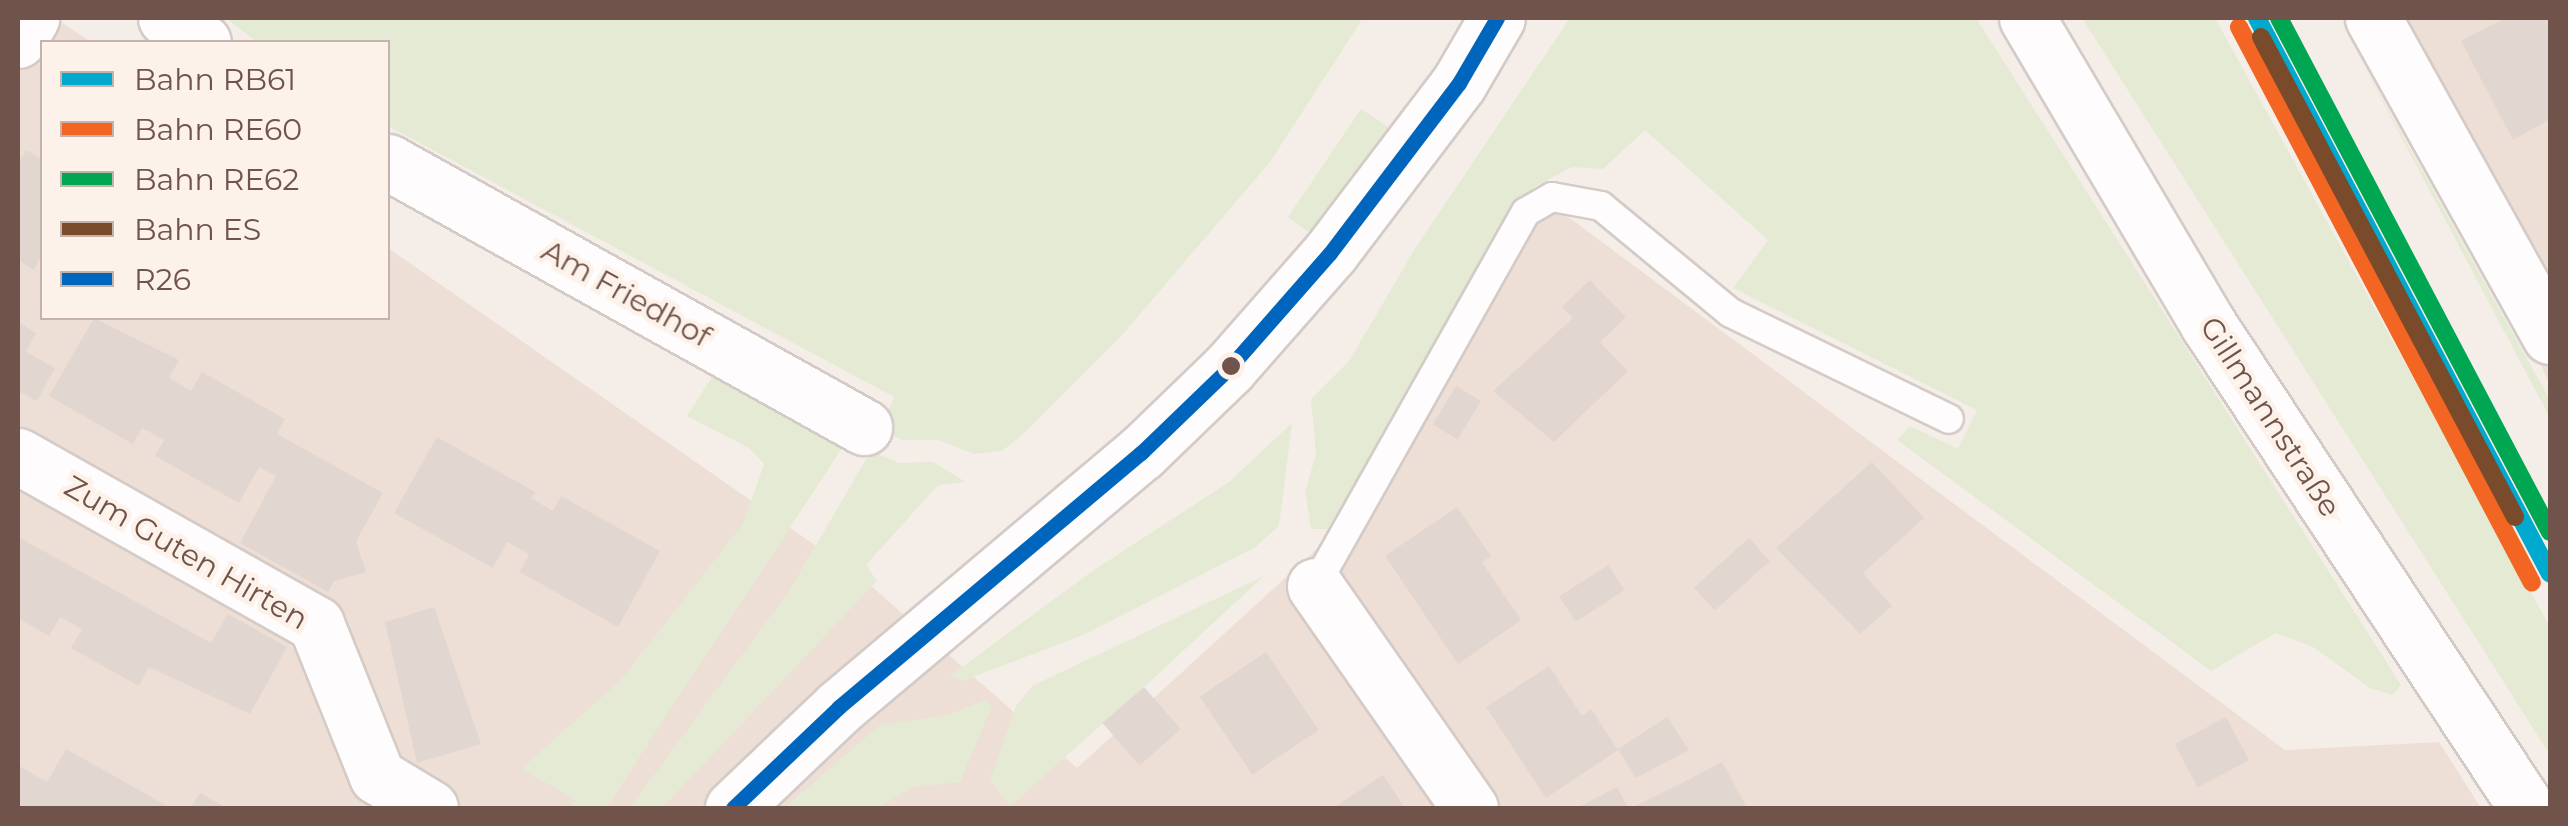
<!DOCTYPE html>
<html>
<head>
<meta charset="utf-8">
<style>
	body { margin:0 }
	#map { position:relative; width:2568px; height:826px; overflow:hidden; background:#f5eee8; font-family:Montserrat,sans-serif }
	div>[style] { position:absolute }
	.residential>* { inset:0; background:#eedfd6 }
	.green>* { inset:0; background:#e4ead4 }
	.building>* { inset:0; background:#e1d6d0; transform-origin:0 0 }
	.roads { filter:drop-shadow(2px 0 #d4cbc7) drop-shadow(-2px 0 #d4cbc7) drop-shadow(0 2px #d4cbc7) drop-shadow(0 -2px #d4cbc7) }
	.service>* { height:28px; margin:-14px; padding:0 14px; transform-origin:14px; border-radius:14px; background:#fefcfc }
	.minor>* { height:55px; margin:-27.5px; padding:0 27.5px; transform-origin:27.5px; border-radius:27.5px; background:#fefcfc }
	.bus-1>* { height:15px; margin:-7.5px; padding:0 7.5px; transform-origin:7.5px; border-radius:7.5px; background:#0065bd }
	.rail-1>* { height:18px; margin:-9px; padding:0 9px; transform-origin:9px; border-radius:9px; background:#00a9ce }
	.rail-2>* { height:18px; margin:-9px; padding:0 9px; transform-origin:9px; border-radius:9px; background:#f26522 }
	.rail-3>* { height:18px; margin:-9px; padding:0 9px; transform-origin:9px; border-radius:9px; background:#00a651 }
	.rail-4>* { height:18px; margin:-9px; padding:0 9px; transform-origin:9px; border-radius:9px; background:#7a4b2a }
	.dots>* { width:28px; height:28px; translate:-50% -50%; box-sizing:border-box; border:5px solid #fdf2e9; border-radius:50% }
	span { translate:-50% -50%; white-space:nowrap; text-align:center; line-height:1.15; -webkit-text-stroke:9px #fdf2e9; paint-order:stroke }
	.street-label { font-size:30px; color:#70534b }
	.frame { position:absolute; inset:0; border:20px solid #70534b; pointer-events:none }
	.legend { position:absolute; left:40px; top:40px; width:350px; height:280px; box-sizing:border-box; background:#fdf2e9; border:2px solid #c5b2aa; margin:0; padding:12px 18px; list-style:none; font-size:30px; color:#70534b }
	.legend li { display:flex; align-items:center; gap:20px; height:50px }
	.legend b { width:50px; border:2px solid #c5b2aa }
</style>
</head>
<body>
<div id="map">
	<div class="residential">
		<i style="clip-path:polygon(18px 18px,55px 18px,91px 42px,42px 42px,42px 318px,388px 318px,388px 248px,861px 577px,1077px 768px,1375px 496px,1543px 198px,2285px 750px,2439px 742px,2481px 808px,18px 808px)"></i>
		<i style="clip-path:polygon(2383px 18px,2550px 18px,2550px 385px)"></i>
	</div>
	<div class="green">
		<i style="clip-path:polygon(226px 18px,1363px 18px,1270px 162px,1123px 334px,1021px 436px,1002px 451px,974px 454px,939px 440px,903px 440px,881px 430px,894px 397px,388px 126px,388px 42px,257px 42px)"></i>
		<i style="clip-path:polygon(1570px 18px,1976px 18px,2401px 685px,2392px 695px,2370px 688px,2313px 647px,2276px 633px,2211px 671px,1897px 440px,1910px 426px,1958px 449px,1977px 410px,1733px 288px,1768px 240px,1645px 130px,1603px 169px,1572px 167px,1534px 187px,1509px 216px,1328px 529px,1311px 529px,1305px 492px,1316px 454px,1311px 399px,1349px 361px,1416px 247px)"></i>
		<i style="clip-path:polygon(2082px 18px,2215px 18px,2550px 627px,2550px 755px)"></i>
		<i style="clip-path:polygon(2361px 61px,2550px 400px,2550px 418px)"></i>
		<i style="clip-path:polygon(1361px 109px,1393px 130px,1318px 228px,1307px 231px,1288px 217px)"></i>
		<i style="clip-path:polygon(715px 372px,846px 442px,606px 808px,570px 808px,575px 799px,521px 769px,620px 681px,743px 524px,764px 464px,749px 448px,687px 416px)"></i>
		<i style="clip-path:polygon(1292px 423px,1279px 526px,1254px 548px,1083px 635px,962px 681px,950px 676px,1091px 572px,1229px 482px)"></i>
		<i style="clip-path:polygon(871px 451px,899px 463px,933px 462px,966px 482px,938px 485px,866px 565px,877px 581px,662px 808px,630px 808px,789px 591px)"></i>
		<i style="clip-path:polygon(1264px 576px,1144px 687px,1010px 806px,990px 780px,1016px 706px,1032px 686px)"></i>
		<i style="clip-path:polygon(984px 700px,992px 705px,960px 782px,912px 787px,879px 808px,784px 808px,880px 725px,948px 715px)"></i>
	</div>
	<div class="building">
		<i style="clip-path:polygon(2505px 18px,2550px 18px,2550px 119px,2513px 140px,2461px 41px)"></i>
		<i style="clip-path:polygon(26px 150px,42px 159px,42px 254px,34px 270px,18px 260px,18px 164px)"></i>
		<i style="clip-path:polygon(1590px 280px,1626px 317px,1600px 342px,1628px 371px,1554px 442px,1493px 391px,1573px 318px,1562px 307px)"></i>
		<i style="clip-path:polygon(94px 318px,179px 360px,169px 378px,191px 391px,202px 372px,285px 419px,277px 434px,383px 493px,356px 541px,366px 572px,334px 581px,328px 592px,240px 543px,276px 476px,259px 467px,239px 503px,155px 456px,164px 440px,142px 428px,133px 444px,49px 396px)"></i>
		<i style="clip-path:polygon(18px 322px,36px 333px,26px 352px,55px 368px,37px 401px,18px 391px)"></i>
		<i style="left:1456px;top:386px;width:29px;height:45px;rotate:31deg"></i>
		<i style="clip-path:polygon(437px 437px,535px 492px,531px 498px,553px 511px,561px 496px,660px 551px,618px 627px,520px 572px,529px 554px,507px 542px,493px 568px,394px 513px)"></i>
		<i style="clip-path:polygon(1872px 462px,1924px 518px,1863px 573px,1892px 606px,1860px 634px,1776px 548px)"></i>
		<i style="clip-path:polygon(1457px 507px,1491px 556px,1482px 562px,1521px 620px,1458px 664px,1385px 556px)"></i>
		<i style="clip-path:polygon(18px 537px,211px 643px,228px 614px,287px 647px,250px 714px,149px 667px,139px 686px,71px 648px,82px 629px,60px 617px,49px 636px,18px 618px)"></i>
		<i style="left:1749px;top:538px;width:31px;height:74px;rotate:48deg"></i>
		<i style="left:1608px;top:565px;width:30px;height:58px;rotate:57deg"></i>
		<i style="clip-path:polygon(434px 607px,481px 744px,417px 763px,385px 622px)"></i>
		<i style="left:1266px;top:652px;width:94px;height:80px;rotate:56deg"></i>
		<i style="clip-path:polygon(1549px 666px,1582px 716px,1591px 709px,1618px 750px,1546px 798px,1486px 707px)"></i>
		<i style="left:1144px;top:687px;width:56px;height:55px;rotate:49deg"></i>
		<i style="clip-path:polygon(1667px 717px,1689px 750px,1636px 778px,1618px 749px)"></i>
		<i style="left:2226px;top:717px;width:49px;height:58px;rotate:62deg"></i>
		<i style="clip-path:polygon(66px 749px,171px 808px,18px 808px,18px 765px,47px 782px)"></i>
		<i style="clip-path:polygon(1722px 762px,1747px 808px,1631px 808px,1684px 782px)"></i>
		<i style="clip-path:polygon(1383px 775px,1405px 808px,1333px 808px)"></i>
		<i style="clip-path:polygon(1617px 787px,1628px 808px,1577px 808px)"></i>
		<i style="clip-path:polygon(200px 793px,227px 808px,190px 808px)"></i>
	</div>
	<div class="roads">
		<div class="service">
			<i style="left:1315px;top:586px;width:429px;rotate:-60.6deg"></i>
			<i style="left:1526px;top:212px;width:30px;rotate:-30deg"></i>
			<i style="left:1552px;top:197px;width:50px;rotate:10.4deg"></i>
			<i style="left:1601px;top:206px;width:168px;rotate:39.5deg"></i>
			<i style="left:1731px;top:313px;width:242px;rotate:25.9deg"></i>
		</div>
		<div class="minor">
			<i style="left:166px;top:18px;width:44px;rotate:33deg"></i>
			<i style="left:2027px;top:18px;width:356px;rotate:59.4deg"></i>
			<i style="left:2208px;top:324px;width:580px;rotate:56.61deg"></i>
			<i style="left:2373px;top:18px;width:364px;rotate:60.9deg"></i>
			<i style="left:18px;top:40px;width:26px;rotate:-59deg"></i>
			<i style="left:388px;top:162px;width:545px;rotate:29.11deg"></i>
			<i style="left:18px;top:456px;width:342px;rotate:29.4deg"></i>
			<i style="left:316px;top:624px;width:164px;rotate:68.1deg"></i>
			<i style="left:377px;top:776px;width:62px;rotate:31.1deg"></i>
			<i style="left:1315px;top:586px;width:271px;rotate:55.1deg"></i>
			<i style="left:733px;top:808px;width:146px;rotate:-43.6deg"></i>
			<i style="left:839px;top:707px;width:395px;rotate:-40.1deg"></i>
			<i style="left:1141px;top:453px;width:122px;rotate:-44deg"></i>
			<i style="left:1229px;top:368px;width:153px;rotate:-48.7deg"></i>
			<i style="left:1330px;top:253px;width:213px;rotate:-52.8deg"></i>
			<i style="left:1459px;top:83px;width:75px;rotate:-59.7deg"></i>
		</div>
	</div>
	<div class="bus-1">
		<i style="left:733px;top:808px;width:146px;rotate:-43.6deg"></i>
		<i style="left:839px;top:707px;width:395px;rotate:-40.1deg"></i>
		<i style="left:1141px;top:453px;width:122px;rotate:-44deg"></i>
		<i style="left:1229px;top:368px;width:153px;rotate:-48.7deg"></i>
		<i style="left:1330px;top:253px;width:213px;rotate:-52.8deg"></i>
		<i style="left:1459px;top:83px;width:75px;rotate:-59.7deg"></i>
	</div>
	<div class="rail-1">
		<i style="left:2257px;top:18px;width:628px;rotate:62.21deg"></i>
	</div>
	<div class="rail-2">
		<i style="left:2239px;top:27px;width:628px;rotate:62.21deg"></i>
	</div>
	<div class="rail-3">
		<i style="left:2279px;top:18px;width:581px;rotate:62.2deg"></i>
	</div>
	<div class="rail-4">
		<i style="left:2261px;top:37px;width:543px;rotate:62.11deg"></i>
	</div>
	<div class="dots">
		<i style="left:1231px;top:366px;background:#70534b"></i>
	</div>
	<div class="street-label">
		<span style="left:626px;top:294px;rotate:29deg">Am Friedhof</span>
		<span style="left:2270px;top:417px;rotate:57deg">Gillmannstraße</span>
		<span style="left:186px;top:553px;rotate:30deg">Zum Guten Hirten</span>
	</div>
	<div class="frame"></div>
	<ul class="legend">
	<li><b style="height:12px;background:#00a9ce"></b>Bahn RB61</li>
	<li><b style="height:12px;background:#f26522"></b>Bahn RE60</li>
	<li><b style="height:12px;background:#00a651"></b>Bahn RE62</li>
	<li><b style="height:12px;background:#7a4b2a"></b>Bahn ES</li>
	<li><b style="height:12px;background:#0065bd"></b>R26</li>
	</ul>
</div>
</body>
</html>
